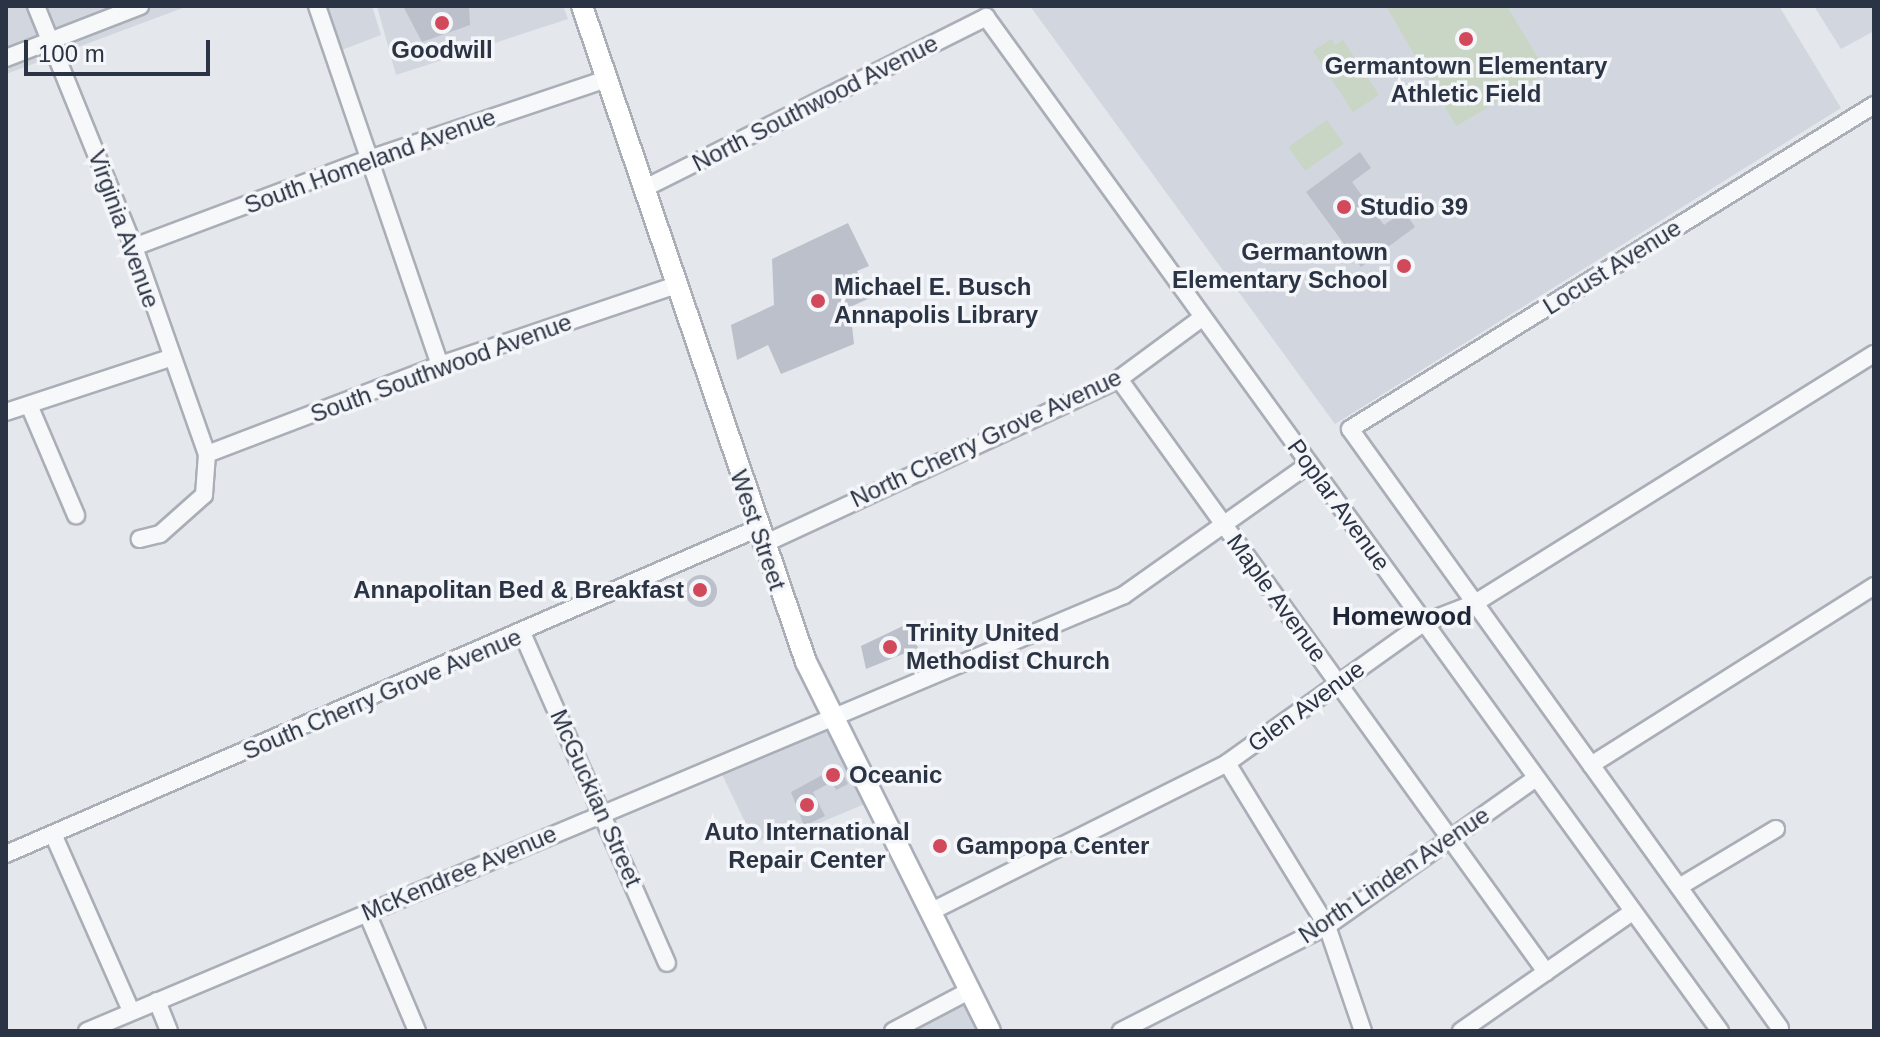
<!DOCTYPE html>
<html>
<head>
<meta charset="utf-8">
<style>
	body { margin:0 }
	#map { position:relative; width:1880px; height:1037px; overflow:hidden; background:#e4e7ec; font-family:Arial,sans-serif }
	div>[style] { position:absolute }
	.built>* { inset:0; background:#d2d6de }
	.green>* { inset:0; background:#c9d6c5; transform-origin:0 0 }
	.building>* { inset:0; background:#bbc0ca }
	.round { border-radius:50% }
	.roads { filter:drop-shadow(2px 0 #a9aeb7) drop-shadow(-2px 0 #a9aeb7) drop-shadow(0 2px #a9aeb7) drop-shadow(0 -2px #a9aeb7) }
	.minor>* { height:16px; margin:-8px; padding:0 8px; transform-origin:8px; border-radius:8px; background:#f7f8fa }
	.major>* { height:20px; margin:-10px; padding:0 10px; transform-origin:10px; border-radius:10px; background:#fff }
	.dots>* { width:22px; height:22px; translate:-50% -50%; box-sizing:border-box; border:4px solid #f4f6f9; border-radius:50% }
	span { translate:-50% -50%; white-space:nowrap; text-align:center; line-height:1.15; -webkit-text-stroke:7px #f4f6f9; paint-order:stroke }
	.poi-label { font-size:24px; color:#2b3445; font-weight:700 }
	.left { translate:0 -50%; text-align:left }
	.right { translate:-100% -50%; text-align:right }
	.street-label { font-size:24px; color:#2b3445 }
	.neighbourhood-label { font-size:26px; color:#1d2536; font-weight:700 }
	.frame { position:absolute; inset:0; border:8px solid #2b3445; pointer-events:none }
	.scale { position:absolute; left:24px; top:40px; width:186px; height:36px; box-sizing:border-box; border:4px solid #2b3445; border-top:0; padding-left:10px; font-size:24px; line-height:28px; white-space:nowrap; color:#2b3445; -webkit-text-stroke:6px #f4f6f9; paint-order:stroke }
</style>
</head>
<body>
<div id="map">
	<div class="built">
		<i style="clip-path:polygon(6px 6px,188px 6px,6px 74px)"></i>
		<i style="clip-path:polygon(313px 6px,372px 6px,381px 35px,334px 53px)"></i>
		<i style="clip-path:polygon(377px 6px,563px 6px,568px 19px,396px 75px)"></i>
		<i style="clip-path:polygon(1030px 6px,1779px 6px,1841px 108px,1335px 424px)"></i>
		<i style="clip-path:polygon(1814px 6px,1874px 6px,1874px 31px,1841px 49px)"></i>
		<i style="clip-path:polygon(829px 724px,867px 803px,803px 830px,798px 822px,755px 843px,720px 770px)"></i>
		<i style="clip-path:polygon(965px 1005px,979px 1031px,915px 1031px)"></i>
	</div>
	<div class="green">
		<i style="clip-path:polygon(1386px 6px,1507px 6px,1547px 73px,1456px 126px)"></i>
		<i style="clip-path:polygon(1331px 39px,1335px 45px,1343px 40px,1379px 95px,1353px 112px,1313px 51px)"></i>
		<i style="left:1327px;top:120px;width:29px;height:47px;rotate:55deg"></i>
	</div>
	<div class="building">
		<i style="clip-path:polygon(403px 6px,469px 6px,470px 25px,422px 42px)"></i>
		<i style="clip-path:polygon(1360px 152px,1371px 168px,1352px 182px,1384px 225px,1404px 211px,1415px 227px,1361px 267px,1306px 192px)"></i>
		<i style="clip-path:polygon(848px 223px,869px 266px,857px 271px,870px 298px,850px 307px,854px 344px,781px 374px,768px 345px,737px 360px,731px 325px,774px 305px,772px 259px)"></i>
		<i class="round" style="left:685px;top:575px;width:32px;height:32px"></i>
		<i style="clip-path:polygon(907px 624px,918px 648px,866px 669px,861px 646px)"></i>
		<i style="clip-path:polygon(839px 766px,848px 784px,836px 790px,832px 782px,813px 792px,825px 816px,804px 826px,791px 792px)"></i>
	</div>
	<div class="roads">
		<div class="minor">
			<i style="left:36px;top:6px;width:260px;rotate:67.9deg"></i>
			<i style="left:134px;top:247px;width:219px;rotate:70.6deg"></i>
			<i style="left:207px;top:454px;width:41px;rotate:94.2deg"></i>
			<i style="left:204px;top:495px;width:59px;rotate:138.4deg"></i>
			<i style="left:160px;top:534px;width:21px;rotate:166deg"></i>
			<i style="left:317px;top:6px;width:379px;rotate:71.1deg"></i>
			<i style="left:6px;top:58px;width:144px;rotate:-21.2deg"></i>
			<i style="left:643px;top:189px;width:384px;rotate:-26.6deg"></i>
			<i style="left:986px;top:17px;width:1252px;rotate:54.1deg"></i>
			<i style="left:134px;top:247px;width:248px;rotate:-20.6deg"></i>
			<i style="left:366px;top:160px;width:254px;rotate:-18.6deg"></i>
			<i style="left:1119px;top:379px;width:731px;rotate:54.24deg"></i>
			<i style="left:29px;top:405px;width:120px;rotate:66.9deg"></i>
			<i style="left:6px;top:412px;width:173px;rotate:-18.2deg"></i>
			<i style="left:207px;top:454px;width:249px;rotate:-20.9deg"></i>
			<i style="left:440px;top:365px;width:249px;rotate:-18.7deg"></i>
			<i style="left:762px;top:545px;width:394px;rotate:-24.9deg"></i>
			<i style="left:1119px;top:379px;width:104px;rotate:-36.4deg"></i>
			<i style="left:523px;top:635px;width:358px;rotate:66.3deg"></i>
			<i style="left:1227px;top:763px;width:191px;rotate:58.5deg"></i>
			<i style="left:1327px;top:926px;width:111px;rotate:71.1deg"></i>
			<i style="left:1591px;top:765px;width:335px;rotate:-32.3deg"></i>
			<i style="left:53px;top:834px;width:193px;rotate:66.2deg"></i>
			<i style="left:6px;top:854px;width:817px;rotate:-23.43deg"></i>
			<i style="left:1679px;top:887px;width:113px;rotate:-30.9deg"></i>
			<i style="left:930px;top:912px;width:332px;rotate:-26.6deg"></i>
			<i style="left:1227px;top:763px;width:241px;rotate:-35.5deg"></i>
			<i style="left:1423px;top:623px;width:56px;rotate:-21deg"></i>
			<i style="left:1475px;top:603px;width:470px;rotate:-32deg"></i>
			<i style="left:367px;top:913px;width:128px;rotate:67deg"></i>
			<i style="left:157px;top:1001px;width:32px;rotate:68deg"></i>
			<i style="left:1780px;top:1028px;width:737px;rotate:-125.67deg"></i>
			<i style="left:1350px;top:429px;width:616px;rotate:-31.73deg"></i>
			<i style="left:87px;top:1031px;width:1125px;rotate:-22.8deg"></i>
			<i style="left:1124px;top:595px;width:227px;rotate:-35.3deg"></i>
			<i style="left:893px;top:1031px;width:86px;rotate:-27.8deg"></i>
			<i style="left:1121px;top:1031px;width:231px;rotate:-27deg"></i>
			<i style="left:1327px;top:926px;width:256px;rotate:-35.3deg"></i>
			<i style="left:1461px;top:1031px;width:208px;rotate:-34.8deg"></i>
		</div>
		<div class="major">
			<i style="left:582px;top:6px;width:693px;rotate:71.15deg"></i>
			<i style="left:806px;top:662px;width:412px;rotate:63.5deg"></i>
		</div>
	</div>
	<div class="dots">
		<i style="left:442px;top:23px;background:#d1495b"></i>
		<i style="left:1466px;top:39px;background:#d1495b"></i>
		<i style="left:1344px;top:207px;background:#d1495b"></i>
		<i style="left:1404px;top:266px;background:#d1495b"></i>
		<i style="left:818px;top:301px;background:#d1495b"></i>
		<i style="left:700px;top:590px;background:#d1495b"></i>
		<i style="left:890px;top:647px;background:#d1495b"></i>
		<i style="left:833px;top:775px;background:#d1495b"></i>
		<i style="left:807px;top:805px;background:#d1495b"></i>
		<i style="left:940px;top:846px;background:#d1495b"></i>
	</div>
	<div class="poi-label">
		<span style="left:442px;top:50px">Goodwill</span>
		<span style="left:1466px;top:80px">Germantown Elementary<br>Athletic Field</span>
		<span class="left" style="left:1360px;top:207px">Studio 39</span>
		<span class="right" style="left:1388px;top:266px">Germantown<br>Elementary School</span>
		<span class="left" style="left:834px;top:301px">Michael E. Busch<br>Annapolis Library</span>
		<span class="right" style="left:684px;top:590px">Annapolitan Bed &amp; Breakfast</span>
		<span class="left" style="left:906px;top:647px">Trinity United<br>Methodist Church</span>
		<span class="left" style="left:849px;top:775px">Oceanic</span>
		<span style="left:807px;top:846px">Auto International<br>Repair Center</span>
		<span class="left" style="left:956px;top:846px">Gampopa Center</span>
	</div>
	<div class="street-label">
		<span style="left:815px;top:103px;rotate:-27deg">North Southwood Avenue</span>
		<span style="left:370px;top:161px;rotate:-20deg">South Homeland Avenue</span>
		<span style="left:124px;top:229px;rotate:70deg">Virginia Avenue</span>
		<span style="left:1612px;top:267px;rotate:-32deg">Locust Avenue</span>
		<span style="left:441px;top:368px;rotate:-20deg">South Southwood Avenue</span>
		<span style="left:986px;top:438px;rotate:-25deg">North Cherry Grove Avenue</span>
		<span style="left:1339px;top:505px;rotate:54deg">Poplar Avenue</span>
		<span style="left:758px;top:530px;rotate:71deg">West Street</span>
		<span style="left:1277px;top:598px;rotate:54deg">Maple Avenue</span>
		<span style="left:382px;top:694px;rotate:-23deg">South Cherry Grove Avenue</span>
		<span style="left:1306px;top:706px;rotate:-36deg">Glen Avenue</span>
		<span style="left:596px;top:798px;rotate:66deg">McGuckian Street</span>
		<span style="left:459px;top:873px;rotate:-23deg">McKendree Avenue</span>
		<span style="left:1394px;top:875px;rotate:-34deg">North Linden Avenue</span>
	</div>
	<div class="neighbourhood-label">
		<span style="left:1402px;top:617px">Homewood</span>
	</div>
	<div class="frame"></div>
	<div class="scale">100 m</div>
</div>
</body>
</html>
